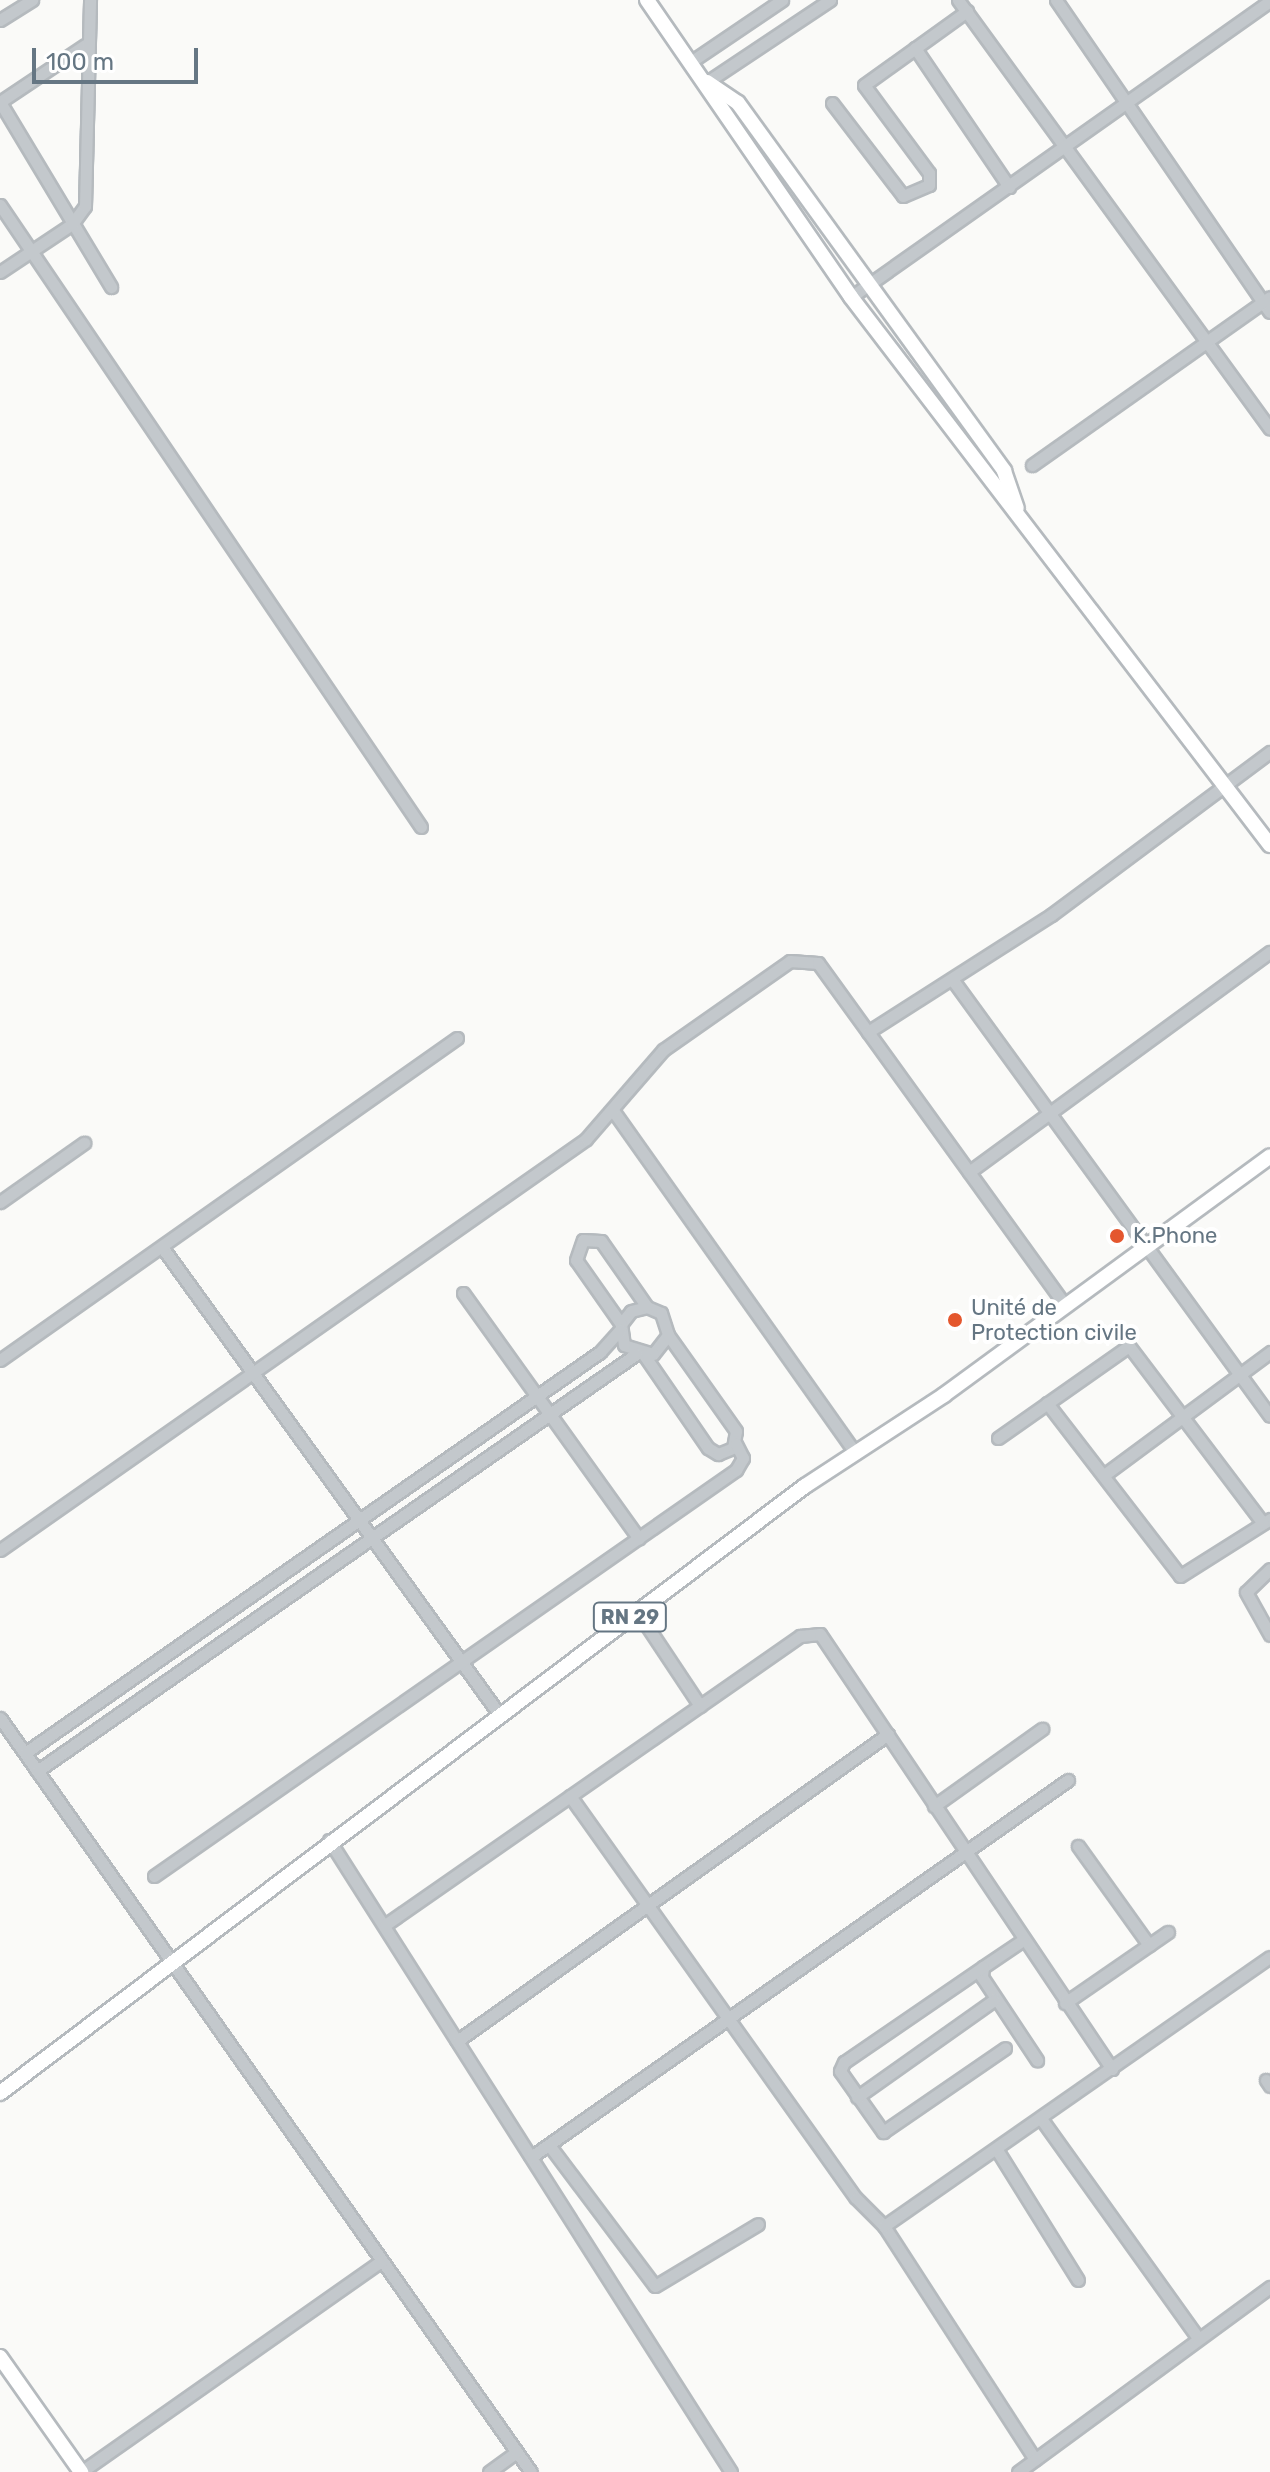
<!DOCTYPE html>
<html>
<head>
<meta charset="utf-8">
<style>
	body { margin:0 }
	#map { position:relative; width:1270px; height:2472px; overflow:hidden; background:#fafaf8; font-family:Rubik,sans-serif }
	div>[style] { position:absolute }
	.roads { filter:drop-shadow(2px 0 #b5babe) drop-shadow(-2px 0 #b5babe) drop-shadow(0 2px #b5babe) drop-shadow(0 -2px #b5babe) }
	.minor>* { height:11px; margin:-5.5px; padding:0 5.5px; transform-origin:5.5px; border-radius:5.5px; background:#c3c8cc }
	.major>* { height:14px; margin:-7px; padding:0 7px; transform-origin:7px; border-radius:7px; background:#fff }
	.dots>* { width:22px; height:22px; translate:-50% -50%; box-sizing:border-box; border:4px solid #fff; border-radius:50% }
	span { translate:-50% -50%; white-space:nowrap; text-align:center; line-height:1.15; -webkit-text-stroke:8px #fff; paint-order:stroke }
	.shield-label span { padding:2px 6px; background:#fff; border:2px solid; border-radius:6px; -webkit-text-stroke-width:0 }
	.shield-label { font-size:20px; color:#657683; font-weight:700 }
	.poi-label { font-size:22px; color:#657683 }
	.left { translate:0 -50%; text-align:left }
	.scale { position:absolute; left:32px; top:48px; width:166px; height:36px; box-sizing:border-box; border:4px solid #657683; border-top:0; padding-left:10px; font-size:24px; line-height:28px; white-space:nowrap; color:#657683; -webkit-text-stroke:6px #fff; paint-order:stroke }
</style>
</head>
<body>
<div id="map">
	<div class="roads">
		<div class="minor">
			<i style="left:958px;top:0;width:530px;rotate:53.97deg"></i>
			<i style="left:1056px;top:0;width:378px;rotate:55.6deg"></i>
			<i style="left:0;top:20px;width:38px;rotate:-32deg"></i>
			<i style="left:85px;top:45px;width:102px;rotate:146.2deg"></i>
			<i style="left:0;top:102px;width:216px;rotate:59deg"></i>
			<i style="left:915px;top:48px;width:168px;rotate:55.9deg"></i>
			<i style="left:692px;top:61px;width:109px;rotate:-34.1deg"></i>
			<i style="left:707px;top:82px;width:148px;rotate:-33.7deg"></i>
			<i style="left:832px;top:103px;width:117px;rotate:52.6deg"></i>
			<i style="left:903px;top:196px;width:28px;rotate:-23deg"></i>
			<i style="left:929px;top:185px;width:12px;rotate:-90deg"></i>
			<i style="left:929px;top:173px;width:109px;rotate:-126.5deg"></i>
			<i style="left:864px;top:85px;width:127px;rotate:-35.7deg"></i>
			<i style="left:0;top:205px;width:751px;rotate:55.91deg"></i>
			<i style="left:0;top:272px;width:87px;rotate:-33.7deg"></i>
			<i style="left:72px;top:224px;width:22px;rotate:-54deg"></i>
			<i style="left:85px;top:206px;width:206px;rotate:-88.6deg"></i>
			<i style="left:851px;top:297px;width:513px;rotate:-35.24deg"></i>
			<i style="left:1032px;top:465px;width:291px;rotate:-35.2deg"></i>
			<i style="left:952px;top:979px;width:540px;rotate:53.96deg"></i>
			<i style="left:868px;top:1032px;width:337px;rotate:54.2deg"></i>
			<i style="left:614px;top:1112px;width:418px;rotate:54.7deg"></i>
			<i style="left:969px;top:1172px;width:373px;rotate:-36.2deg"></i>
			<i style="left:0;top:1202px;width:103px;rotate:-35.1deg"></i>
			<i style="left:162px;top:1247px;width:576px;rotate:54.18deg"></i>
			<i style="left:463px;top:1293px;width:302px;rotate:54.4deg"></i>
			<i style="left:621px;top:1324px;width:16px;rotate:-52deg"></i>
			<i style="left:631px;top:1311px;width:16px;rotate:-14deg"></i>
			<i style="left:647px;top:1307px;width:15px;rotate:23deg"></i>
			<i style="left:661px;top:1313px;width:23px;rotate:72deg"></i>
			<i style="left:668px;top:1335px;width:24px;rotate:128deg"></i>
			<i style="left:653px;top:1354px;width:30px;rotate:-163deg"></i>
			<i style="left:624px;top:1345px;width:21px;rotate:-98deg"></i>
			<i style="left:621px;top:1324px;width:78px;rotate:-125.1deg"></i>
			<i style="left:576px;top:1260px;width:21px;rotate:-71deg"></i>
			<i style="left:583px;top:1240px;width:18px;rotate:3deg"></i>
			<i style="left:601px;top:1241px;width:80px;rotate:55.1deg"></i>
			<i style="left:644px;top:1355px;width:113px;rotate:55.5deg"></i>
			<i style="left:708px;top:1448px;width:12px;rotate:31deg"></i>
			<i style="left:718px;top:1454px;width:16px;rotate:-22deg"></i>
			<i style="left:733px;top:1448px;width:17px;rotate:-80deg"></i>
			<i style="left:736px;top:1431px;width:118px;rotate:-125.3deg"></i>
			<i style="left:0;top:1360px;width:559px;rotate:-35.17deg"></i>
			<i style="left:1047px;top:1403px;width:218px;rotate:52.4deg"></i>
			<i style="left:1180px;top:1576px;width:107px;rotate:-32.3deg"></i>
			<i style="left:998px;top:1438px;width:160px;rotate:-35.1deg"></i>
			<i style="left:1129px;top:1346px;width:222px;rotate:52.9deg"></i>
			<i style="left:1104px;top:1475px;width:207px;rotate:-36.5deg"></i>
			<i style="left:0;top:1550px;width:716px;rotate:-35.04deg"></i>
			<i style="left:586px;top:1139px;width:118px;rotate:-49.1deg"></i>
			<i style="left:663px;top:1050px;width:155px;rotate:-35deg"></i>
			<i style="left:790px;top:961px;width:28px;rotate:4deg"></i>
			<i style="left:818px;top:963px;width:85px;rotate:54.1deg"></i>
			<i style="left:868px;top:1032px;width:217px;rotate:-32.6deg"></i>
			<i style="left:1051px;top:915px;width:273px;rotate:-36.7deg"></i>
			<i style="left:1270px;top:1569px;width:33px;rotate:136deg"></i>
			<i style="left:1246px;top:1592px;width:49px;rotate:60.8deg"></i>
			<i style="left:637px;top:1611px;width:114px;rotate:56.4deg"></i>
			<i style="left:0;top:1718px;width:922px;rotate:54.85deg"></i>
			<i style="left:25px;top:1753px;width:701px;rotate:-34.89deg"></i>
			<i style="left:600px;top:1352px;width:30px;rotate:-48deg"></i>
			<i style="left:37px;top:1771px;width:730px;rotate:-34.84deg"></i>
			<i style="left:570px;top:1796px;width:493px;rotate:54.6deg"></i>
			<i style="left:856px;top:2198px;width:40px;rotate:45deg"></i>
			<i style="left:884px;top:2226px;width:278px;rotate:57.1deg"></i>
			<i style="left:934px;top:1806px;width:133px;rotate:-35.5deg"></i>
			<i style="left:329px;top:1840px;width:749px;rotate:57.54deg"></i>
			<i style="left:1078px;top:1846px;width:122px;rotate:54.4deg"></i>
			<i style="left:154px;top:1876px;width:710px;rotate:-34.9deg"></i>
			<i style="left:736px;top:1470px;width:14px;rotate:-60deg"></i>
			<i style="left:743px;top:1458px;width:16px;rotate:-117deg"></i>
			<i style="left:385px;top:1925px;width:506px;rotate:-34.85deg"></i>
			<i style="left:800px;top:1636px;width:20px;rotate:-6deg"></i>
			<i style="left:820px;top:1634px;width:524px;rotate:56.13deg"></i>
			<i style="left:1023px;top:1940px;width:48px;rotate:146deg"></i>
			<i style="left:983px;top:1967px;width:10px;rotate:96deg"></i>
			<i style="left:982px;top:1977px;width:100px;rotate:56.5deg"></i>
			<i style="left:983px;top:1967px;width:168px;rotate:145.6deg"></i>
			<i style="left:844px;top:2062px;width:10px;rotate:114deg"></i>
			<i style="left:840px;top:2071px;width:75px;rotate:54.8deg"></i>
			<i style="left:883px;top:2132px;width:148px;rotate:-34.5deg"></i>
			<i style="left:1065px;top:2003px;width:125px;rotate:-34.6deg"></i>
			<i style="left:457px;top:2041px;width:529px;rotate:-35.46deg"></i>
			<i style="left:1266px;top:2080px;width:7px;rotate:56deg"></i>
			<i style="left:857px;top:2097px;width:168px;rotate:-35.3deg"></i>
			<i style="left:1042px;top:2120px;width:269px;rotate:54.4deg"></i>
			<i style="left:549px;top:2145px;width:176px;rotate:53.1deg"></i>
			<i style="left:655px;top:2286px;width:120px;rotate:-31deg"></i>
			<i style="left:997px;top:2150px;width:153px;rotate:58.1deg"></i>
			<i style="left:531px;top:2157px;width:656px;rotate:-35.07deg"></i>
			<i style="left:884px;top:2226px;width:470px;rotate:-34.9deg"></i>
			<i style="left:81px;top:2472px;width:367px;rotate:-35.1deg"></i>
			<i style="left:489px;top:2472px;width:34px;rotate:-36deg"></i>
			<i style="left:1018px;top:2472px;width:313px;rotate:-36.3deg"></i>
		</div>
		<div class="major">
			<i style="left:647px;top:0;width:360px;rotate:55.5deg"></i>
			<i style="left:851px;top:297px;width:690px;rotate:52.6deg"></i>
			<i style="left:707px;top:82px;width:37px;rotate:34deg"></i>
			<i style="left:738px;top:103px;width:454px;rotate:54.1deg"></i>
			<i style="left:1004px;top:471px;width:39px;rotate:71deg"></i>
			<i style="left:0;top:2093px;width:1008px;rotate:-37.02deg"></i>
			<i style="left:805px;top:1486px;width:166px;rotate:-33.2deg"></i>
			<i style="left:944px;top:1395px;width:404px;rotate:-36.2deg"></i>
			<i style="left:0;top:2357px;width:141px;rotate:54.8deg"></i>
		</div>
	</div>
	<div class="dots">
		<i style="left:1117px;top:1236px;background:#e4572e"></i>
		<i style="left:955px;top:1320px;background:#e4572e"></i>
	</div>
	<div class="shield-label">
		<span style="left:630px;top:1617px">RN 29</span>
	</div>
	<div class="poi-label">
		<span class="left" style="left:1133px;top:1236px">K.Phone</span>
		<span class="left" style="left:971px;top:1320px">Unité de<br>Protection civile</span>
	</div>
	<div class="scale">100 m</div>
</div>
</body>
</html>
